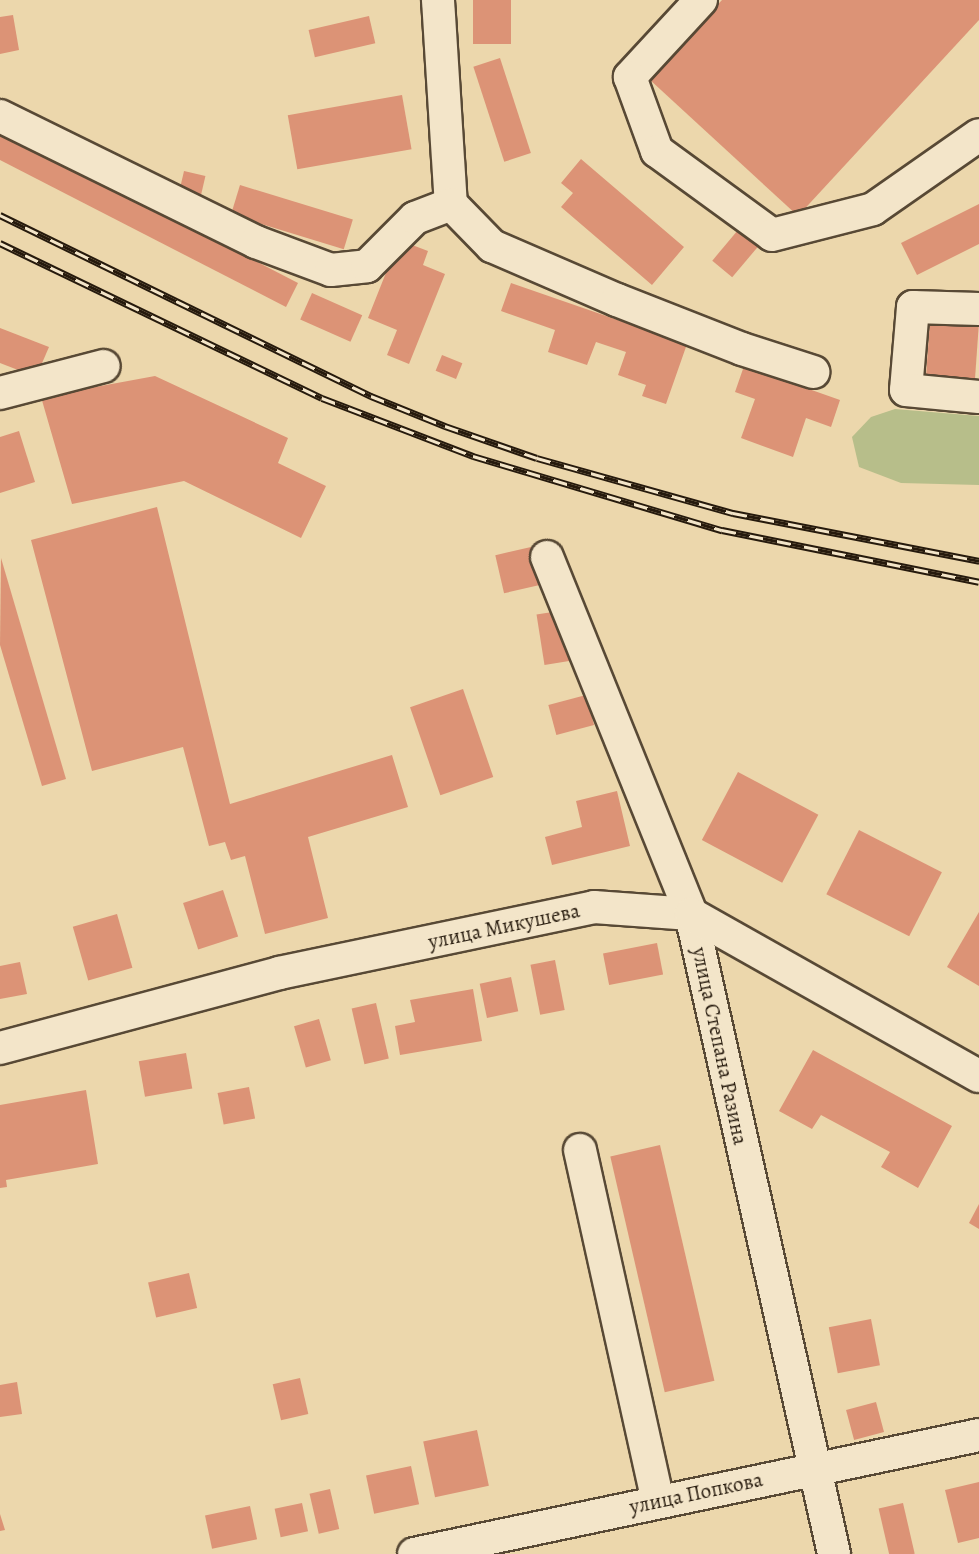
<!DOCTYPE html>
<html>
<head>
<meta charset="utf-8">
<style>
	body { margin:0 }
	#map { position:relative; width:979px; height:1554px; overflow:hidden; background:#ecd7ac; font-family:Alegreya,serif }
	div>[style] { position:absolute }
	.green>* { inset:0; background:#b7be8a }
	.building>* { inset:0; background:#dc9376; transform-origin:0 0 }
	.roads { filter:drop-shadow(2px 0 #584935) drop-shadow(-2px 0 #584935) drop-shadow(0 2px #584935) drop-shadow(0 -2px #584935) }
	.minor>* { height:32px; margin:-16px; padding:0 16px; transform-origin:16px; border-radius:16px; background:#f3e5c9 }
	.rail>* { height:7px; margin-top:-3.5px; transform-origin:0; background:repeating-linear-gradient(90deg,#f3e5c9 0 14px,#261a0d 0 28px); box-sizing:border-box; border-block:2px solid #261a0d }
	span { translate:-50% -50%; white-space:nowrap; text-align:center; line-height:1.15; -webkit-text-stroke:4.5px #f3e5c9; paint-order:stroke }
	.street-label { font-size:21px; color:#261a0d }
</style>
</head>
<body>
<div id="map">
	<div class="green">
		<i style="clip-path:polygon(895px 409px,979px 416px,979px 485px,901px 483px,859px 467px,852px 437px,871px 417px)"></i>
	</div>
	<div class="building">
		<i style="left:473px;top:0;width:38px;height:44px"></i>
		<i style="clip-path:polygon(722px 0,979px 0,979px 20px,798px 216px,649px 79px)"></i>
		<i style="clip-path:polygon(13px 15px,19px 50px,0 54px,0 17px)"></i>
		<i style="left:369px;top:16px;width:28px;height:62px;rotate:77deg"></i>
		<i style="left:500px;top:58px;width:100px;height:28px;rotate:72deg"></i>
		<i style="left:402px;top:95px;width:55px;height:116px;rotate:80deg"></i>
		<i style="clip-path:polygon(0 132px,30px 144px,298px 283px,286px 307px,0 160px)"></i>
		<i style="clip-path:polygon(581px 159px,684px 247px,652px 285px,561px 207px,573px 193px,561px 183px)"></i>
		<i style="left:184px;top:171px;width:22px;height:23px;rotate:13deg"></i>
		<i style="left:240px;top:185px;width:118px;height:31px;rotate:17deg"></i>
		<i style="clip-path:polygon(979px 204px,979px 244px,917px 275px,901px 243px)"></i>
		<i style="left:738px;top:230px;width:26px;height:40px;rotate:40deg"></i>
		<i style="clip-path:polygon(399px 240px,428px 251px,423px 265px,445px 274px,409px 364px,387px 355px,397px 330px,368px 318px)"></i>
		<i style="clip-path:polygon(511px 283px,687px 344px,666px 404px,642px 396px,646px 385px,618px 375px,626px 352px,596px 342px,587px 365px,548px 352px,555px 330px,501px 311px)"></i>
		<i style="left:312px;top:293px;width:55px;height:29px;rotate:24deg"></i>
		<i style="left:930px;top:320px;width:49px;height:57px;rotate:4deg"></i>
		<i style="clip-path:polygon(0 328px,49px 347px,36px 377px,0 363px)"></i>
		<i style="left:442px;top:355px;width:22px;height:17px;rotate:22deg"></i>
		<i style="clip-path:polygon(744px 366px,840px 400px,831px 427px,806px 418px,793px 457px,741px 438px,755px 399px,735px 392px)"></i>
		<i style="clip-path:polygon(155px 376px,288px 438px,278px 463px,326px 486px,301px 538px,184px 481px,72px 504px,41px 397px)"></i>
		<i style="clip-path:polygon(19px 431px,35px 482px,0 493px,0 437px)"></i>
		<i style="clip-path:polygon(157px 507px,230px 804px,392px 755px,408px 807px,308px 837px,328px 918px,265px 934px,245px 856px,231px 860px,225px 842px,209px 846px,183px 747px,92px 771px,31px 540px)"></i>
		<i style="left:544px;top:544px;width:39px;height:50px;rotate:77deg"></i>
		<i style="clip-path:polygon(1px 558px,66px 779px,42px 786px,0 645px)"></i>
		<i style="left:578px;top:608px;width:51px;height:42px;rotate:81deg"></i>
		<i style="left:463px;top:689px;width:93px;height:56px;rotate:71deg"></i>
		<i style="left:586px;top:695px;width:31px;height:39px;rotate:75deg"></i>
		<i style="left:738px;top:772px;width:91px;height:77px;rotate:28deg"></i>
		<i style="clip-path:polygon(617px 791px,630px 846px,552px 865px,545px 837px,582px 827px,576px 801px)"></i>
		<i style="left:859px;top:830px;width:93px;height:72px;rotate:27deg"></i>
		<i style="left:223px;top:890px;width:49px;height:42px;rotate:72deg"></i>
		<i style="clip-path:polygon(979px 912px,979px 986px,947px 967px)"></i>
		<i style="left:117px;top:914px;width:56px;height:46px;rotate:74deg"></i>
		<i style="left:657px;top:943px;width:32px;height:55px;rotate:79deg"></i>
		<i style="left:555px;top:960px;width:51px;height:25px;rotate:79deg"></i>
		<i style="clip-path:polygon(20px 962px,27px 994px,0 999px,0 966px)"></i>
		<i style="left:511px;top:977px;width:35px;height:32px;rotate:78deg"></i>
		<i style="clip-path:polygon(473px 989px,482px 1041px,400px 1055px,395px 1026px,415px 1022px,410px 1000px)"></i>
		<i style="left:376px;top:1003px;width:57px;height:25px;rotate:77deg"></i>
		<i style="left:319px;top:1019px;width:43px;height:26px;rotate:74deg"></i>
		<i style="clip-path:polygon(813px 1050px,952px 1126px,918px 1188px,881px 1167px,890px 1152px,821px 1115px,812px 1129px,779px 1111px)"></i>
		<i style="left:186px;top:1053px;width:36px;height:48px;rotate:80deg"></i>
		<i style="left:249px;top:1087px;width:32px;height:32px;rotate:79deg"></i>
		<i style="clip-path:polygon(86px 1090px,98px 1164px,6px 1180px,7px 1187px,0 1188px,0 1105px)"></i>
		<i style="left:660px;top:1145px;width:242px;height:51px;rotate:77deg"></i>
		<i style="clip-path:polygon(979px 1204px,979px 1229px,969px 1223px)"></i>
		<i style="left:189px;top:1273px;width:36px;height:42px;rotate:77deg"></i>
		<i style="left:871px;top:1319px;width:47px;height:43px;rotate:79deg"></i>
		<i style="left:300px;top:1378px;width:37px;height:28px;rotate:77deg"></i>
		<i style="clip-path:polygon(17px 1382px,22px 1414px,0 1417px,0 1385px)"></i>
		<i style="left:876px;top:1402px;width:31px;height:31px;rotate:75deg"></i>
		<i style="left:477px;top:1430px;width:57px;height:55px;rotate:78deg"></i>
		<i style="left:411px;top:1466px;width:39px;height:46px;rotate:78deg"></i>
		<i style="clip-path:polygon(979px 1482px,979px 1538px,958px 1543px,945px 1490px)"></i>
		<i style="left:330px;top:1489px;width:41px;height:21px;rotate:77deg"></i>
		<i style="left:302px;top:1503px;width:29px;height:28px;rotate:78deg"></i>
		<i style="left:903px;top:1503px;width:52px;height:25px;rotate:77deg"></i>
		<i style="left:250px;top:1506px;width:34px;height:46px;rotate:78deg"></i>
		<i style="clip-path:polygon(0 1514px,5px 1530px,0 1531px)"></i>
	</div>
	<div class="roads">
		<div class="minor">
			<i style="left:438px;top:0;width:204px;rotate:86.4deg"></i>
			<i style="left:701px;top:0;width:105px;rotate:132.7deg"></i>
			<i style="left:630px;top:77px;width:79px;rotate:70deg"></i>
			<i style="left:657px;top:151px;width:142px;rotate:36.1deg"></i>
			<i style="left:772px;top:235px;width:104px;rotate:-14.4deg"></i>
			<i style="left:873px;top:209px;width:129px;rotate:-34.9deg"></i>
			<i style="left:0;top:116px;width:285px;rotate:26.2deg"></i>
			<i style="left:256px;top:242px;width:80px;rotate:20.5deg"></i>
			<i style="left:331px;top:270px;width:36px;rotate:-6deg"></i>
			<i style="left:367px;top:266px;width:68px;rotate:-45deg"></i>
			<i style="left:415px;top:218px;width:39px;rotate:-21deg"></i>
			<i style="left:451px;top:204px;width:59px;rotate:45.7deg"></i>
			<i style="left:492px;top:246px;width:136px;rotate:23.4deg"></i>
			<i style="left:617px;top:300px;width:134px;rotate:21.4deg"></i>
			<i style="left:742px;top:349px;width:75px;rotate:17.9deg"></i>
			<i style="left:979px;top:309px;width:66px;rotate:-178.3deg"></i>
			<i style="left:913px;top:307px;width:83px;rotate:94.8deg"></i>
			<i style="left:906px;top:390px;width:73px;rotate:5.5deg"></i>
			<i style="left:0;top:393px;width:107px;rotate:-14.6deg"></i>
			<i style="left:547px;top:557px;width:385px;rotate:68deg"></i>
			<i style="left:691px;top:914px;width:656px;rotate:77.4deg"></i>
			<i style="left:0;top:1048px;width:289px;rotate:-15deg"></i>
			<i style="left:279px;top:973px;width:322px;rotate:-11.8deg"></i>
			<i style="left:594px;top:907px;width:97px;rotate:4.1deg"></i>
			<i style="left:691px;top:914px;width:330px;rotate:29.4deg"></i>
			<i style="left:580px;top:1150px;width:360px;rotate:77.5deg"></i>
			<i style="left:414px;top:1554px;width:577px;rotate:-11.89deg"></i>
		</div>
	</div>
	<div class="rail">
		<i style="left:0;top:215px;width:413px;rotate:26deg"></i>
		<i style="left:371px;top:396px;width:80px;rotate:22.1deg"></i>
		<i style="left:445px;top:426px;width:97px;rotate:19.2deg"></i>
		<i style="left:537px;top:458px;width:204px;rotate:15.7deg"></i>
		<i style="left:733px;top:513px;width:251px;rotate:11deg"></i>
		<i style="left:0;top:243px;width:357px;rotate:25.7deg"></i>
		<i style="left:322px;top:398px;width:162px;rotate:21deg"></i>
		<i style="left:473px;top:456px;width:260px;rotate:16.6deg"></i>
		<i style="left:722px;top:530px;width:262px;rotate:11.4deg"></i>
	</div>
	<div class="street-label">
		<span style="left:504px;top:926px;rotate:-12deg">улица Микушева</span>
		<span style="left:720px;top:1046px;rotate:78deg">улица Степана Разина</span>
		<span style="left:696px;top:1493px;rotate:-12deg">улица Попкова</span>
	</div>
</div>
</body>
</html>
